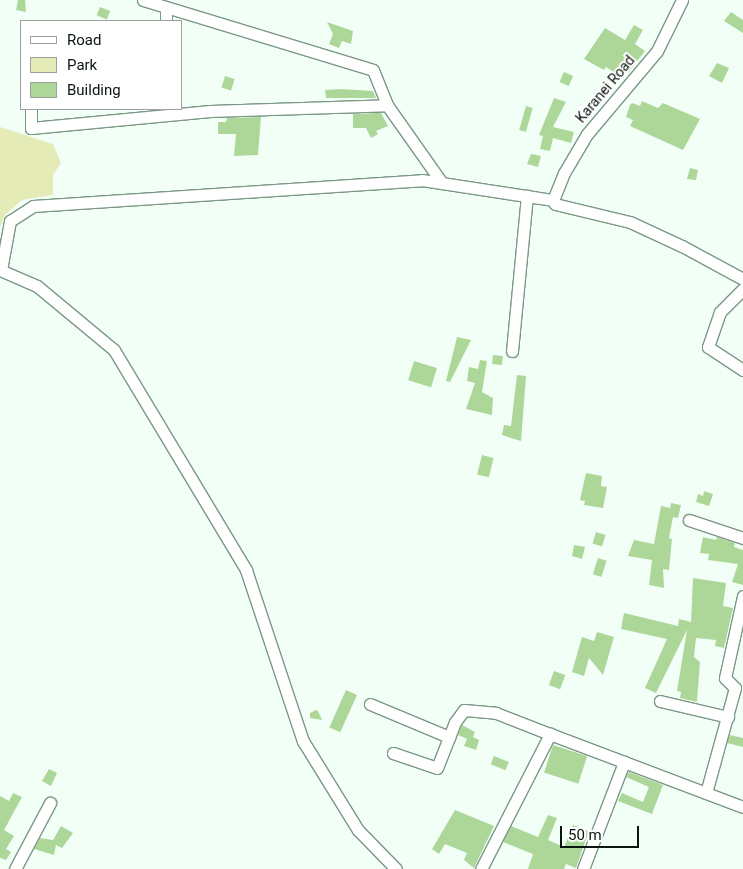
<!DOCTYPE html>
<html>
<head>
<meta charset="utf-8">
<style>
	body { margin:0 }
	#map { position:relative; width:743px; height:869px; overflow:hidden; background:#f2fff7; font-family:Roboto,sans-serif }
	div>[style] { position:absolute }
	.green>* { inset:0; background:#e4ebb6 }
	.building>* { inset:0; background:#add799; transform-origin:0 0 }
	.roads { filter:drop-shadow(1px 0 #7b9885) drop-shadow(-1px 0 #7b9885) drop-shadow(0 1px #7b9885) drop-shadow(0 -1px #7b9885) }
	.minor>* { height:11px; margin:-5.5px; padding:0 5.5px; transform-origin:5.5px; border-radius:5.5px; background:#fff }
	span { translate:-50% -50%; white-space:nowrap; text-align:center; line-height:1.15; -webkit-text-stroke:4px #fff; paint-order:stroke }
	.street-label { font-size:14px; color:#0a150f }
	.legend { position:absolute; left:20px; top:20px; width:162px; height:90px; box-sizing:border-box; background:#fff; border:1px solid #9da19f; margin:0; padding:6px 9px; list-style:none; font-size:15px; color:#0a150f }
	.legend li { display:flex; align-items:center; gap:10px; height:25px }
	.legend b { width:25px; border:1px solid #9da19f }
	.scale { position:absolute; left:560px; top:826px; width:79px; height:22px; box-sizing:border-box; border:2px solid #0a150f; border-top:0; padding-left:6px; font-size:15px; line-height:18px; white-space:nowrap; color:#0a150f; -webkit-text-stroke:4px #fff; paint-order:stroke }
</style>
</head>
<body>
<div id="map">
	<div class="green">
		<i style="clip-path:polygon(0 127px,53px 144px,61px 163px,53px 175px,53px 195px,22px 200px,5px 215px,0 227px)"></i>
	</div>
	<div class="building">
		<i style="clip-path:polygon(18px 0,25px 0,26px 12px,16px 10px)"></i>
		<i style="left:100px;top:7px;width:11px;height:9px;rotate:22deg"></i>
		<i style="clip-path:polygon(731px 12px,743px 20px,743px 33px,724px 21px)"></i>
		<i style="clip-path:polygon(327px 22px,353px 31px,351px 44px,342px 41px,339px 48px,329px 44px,333px 34px)"></i>
		<i style="clip-path:polygon(634px 25px,643px 30px,635px 44px,645px 51px,628px 73px,625px 71px,621px 77px,606px 67px,604px 70px,584px 59px,605px 28px,625px 40px)"></i>
		<i style="clip-path:polygon(717px 63px,729px 68px,722px 83px,709px 76px)"></i>
		<i style="left:564px;top:72px;width:10px;height:11px;rotate:24deg"></i>
		<i style="left:225px;top:76px;width:10px;height:12px;rotate:17deg"></i>
		<i style="clip-path:polygon(341px 89px,373px 91px,376px 98px,326px 98px,325px 90px)"></i>
		<i style="clip-path:polygon(554px 98px,566px 102px,553px 127px,574px 132px,571px 143px,553px 138px,550px 151px,540px 149px,543px 136px,539px 135px)"></i>
		<i style="clip-path:polygon(642px 101px,658px 108px,663px 103px,700px 119px,683px 150px,630px 126px,633px 120px,626px 117px,630px 105px,632px 103px,640px 106px)"></i>
		<i style="left:526px;top:106px;width:7px;height:25px;rotate:16deg"></i>
		<i style="clip-path:polygon(376px 113px,381px 113px,388px 126px,376px 131px,378px 134px,371px 138px,366px 128px,353px 128px,353px 114px)"></i>
		<i style="clip-path:polygon(261px 117px,258px 155px,234px 156px,236px 134px,218px 134px,218px 122px,226px 122px,227px 118px)"></i>
		<i style="clip-path:polygon(531px 154px,541px 156px,538px 167px,527px 164px)"></i>
		<i style="clip-path:polygon(690px 168px,698px 170px,696px 180px,687px 179px)"></i>
		<i style="clip-path:polygon(457px 337px,471px 340px,450px 382px,446px 381px)"></i>
		<i style="left:493px;top:355px;width:10px;height:9px;rotate:6deg"></i>
		<i style="clip-path:polygon(480px 360px,487px 361px,482px 392px,493px 398px,492px 415px,466px 409px,475px 383px,467px 381px,469px 367px,478px 369px)"></i>
		<i style="left:414px;top:361px;width:24px;height:20px;rotate:17deg"></i>
		<i style="clip-path:polygon(517px 375px,526px 376px,521px 441px,502px 435px,504px 425px,511px 426px)"></i>
		<i style="left:482px;top:455px;width:12px;height:20px;rotate:14deg"></i>
		<i style="clip-path:polygon(586px 473px,602px 476px,601px 486px,607px 487px,603px 508px,584px 505px,585px 501px,580px 500px)"></i>
		<i style="clip-path:polygon(704px 491px,713px 494px,709px 506px,696px 502px,698px 494px,703px 496px)"></i>
		<i style="clip-path:polygon(671px 503px,681px 505px,678px 518px,673px 517px,669px 538px,672px 539px,669px 570px,663px 569px,664px 588px,649px 585px,652px 560px,628px 556px,634px 540px,654px 544px,661px 506px,670px 508px)"></i>
		<i style="left:596px;top:532px;width:10px;height:12px;rotate:17deg"></i>
		<i style="clip-path:polygon(703px 537px,716px 540px,717px 537px,735px 543px,734px 547px,743px 550px,743px 585px,732px 582px,738px 564px,708px 560px,709px 554px,700px 553px)"></i>
		<i style="clip-path:polygon(574px 545px,585px 547px,582px 559px,572px 556px)"></i>
		<i style="left:598px;top:558px;width:9px;height:17px;rotate:18deg"></i>
		<i style="clip-path:polygon(693px 578px,726px 583px,723px 606px,733px 608px,724px 648px,715px 646px,716px 640px,696px 638px,694px 657px,700px 662px,697px 702px,680px 698px,681px 692px,677px 691px,687px 630px,656px 693px,645px 688px,667px 639px,621px 629px,624px 613px,678px 626px,679px 619px,691px 622px)"></i>
		<i style="clip-path:polygon(597px 632px,614px 637px,603px 675px,589px 658px,584px 676px,572px 672px,582px 637px,594px 641px)"></i>
		<i style="left:554px;top:671px;width:12px;height:15px;rotate:20deg"></i>
		<i style="left:346px;top:690px;width:12px;height:41px;rotate:24deg"></i>
		<i style="clip-path:polygon(316px 710px,318px 711px,322px 720px,310px 718px,310px 713px)"></i>
		<i style="clip-path:polygon(462px 725px,475px 732px,473px 737px,479px 740px,476px 750px,464px 746px,467px 739px,458px 735px)"></i>
		<i style="clip-path:polygon(730px 735px,743px 738px,743px 747px,727px 743px)"></i>
		<i style="left:553px;top:745px;width:36px;height:29px;rotate:18deg"></i>
		<i style="left:494px;top:756px;width:16px;height:9px;rotate:22deg"></i>
		<i style="clip-path:polygon(49px 769px,57px 773px,51px 786px,42px 781px)"></i>
		<i style="clip-path:polygon(629px 772px,663px 785px,652px 814px,618px 801px,622px 793px,643px 802px,649px 787px,626px 777px)"></i>
		<i style="clip-path:polygon(13px 793px,22px 797px,4px 830px,14px 836px,6px 849px,11px 852px,6px 860px,0 858px,0 796px,9px 801px)"></i>
		<i style="clip-path:polygon(455px 810px,494px 826px,474px 868px,464px 860px,467px 853px,445px 844px,439px 854px,432px 849px)"></i>
		<i style="clip-path:polygon(548px 815px,557px 818px,548px 840px,564px 847px,573px 825px,589px 831px,576px 868px,566px 864px,564px 869px,528px 869px,533px 854px,503px 842px,511px 826px,538px 837px)"></i>
		<i style="clip-path:polygon(61px 826px,73px 833px,62px 848px,56px 845px,54px 855px,34px 849px,40px 838px,53px 840px)"></i>
	</div>
	<div class="roads">
		<div class="minor">
			<i style="left:143px;top:0;width:240px;rotate:16.9deg"></i>
			<i style="left:373px;top:70px;width:38px;rotate:68deg"></i>
			<i style="left:387px;top:105px;width:95px;rotate:54.8deg"></i>
			<i style="left:682px;top:0;width:57px;rotate:116.1deg"></i>
			<i style="left:657px;top:51px;width:109px;rotate:130.1deg"></i>
			<i style="left:587px;top:134px;width:45px;rotate:120.5deg"></i>
			<i style="left:564px;top:173px;width:29px;rotate:112deg"></i>
			<i style="left:553px;top:200px;width:4px;rotate:63deg"></i>
			<i style="left:555px;top:204px;width:77px;rotate:13.5deg"></i>
			<i style="left:630px;top:222px;width:57px;rotate:24.8deg"></i>
			<i style="left:682px;top:246px;width:69px;rotate:28.4deg"></i>
			<i style="left:166px;top:21px;width:13px;rotate:-90deg"></i>
			<i style="left:31px;top:109px;width:19px;rotate:90deg"></i>
			<i style="left:31px;top:128px;width:180px;rotate:-5.4deg"></i>
			<i style="left:210px;top:111px;width:177px;rotate:-1.9deg"></i>
			<i style="left:0;top:270px;width:40px;rotate:23.4deg"></i>
			<i style="left:37px;top:286px;width:100px;rotate:39.7deg"></i>
			<i style="left:114px;top:350px;width:257px;rotate:59deg"></i>
			<i style="left:246px;top:570px;width:180px;rotate:71.6deg"></i>
			<i style="left:303px;top:741px;width:105px;rotate:58.3deg"></i>
			<i style="left:358px;top:830px;width:54px;rotate:45.7deg"></i>
			<i style="left:1px;top:270px;width:50px;rotate:-79.6deg"></i>
			<i style="left:10px;top:221px;width:27px;rotate:-33deg"></i>
			<i style="left:33px;top:206px;width:390px;rotate:-3.8deg"></i>
			<i style="left:422px;top:180px;width:133px;rotate:8.7deg"></i>
			<i style="left:743px;top:289px;width:33px;rotate:135deg"></i>
			<i style="left:720px;top:312px;width:37px;rotate:109deg"></i>
			<i style="left:708px;top:347px;width:42px;rotate:33.3deg"></i>
			<i style="left:512px;top:351px;width:156px;rotate:-84.5deg"></i>
			<i style="left:689px;top:520px;width:57px;rotate:18.4deg"></i>
			<i style="left:660px;top:701px;width:70px;rotate:13.2deg"></i>
			<i style="left:370px;top:704px;width:86px;rotate:22.7deg"></i>
			<i style="left:393px;top:753px;width:46px;rotate:18.8deg"></i>
			<i style="left:437px;top:768px;width:49px;rotate:-68.6deg"></i>
			<i style="left:455px;top:722px;width:15px;rotate:-53deg"></i>
			<i style="left:464px;top:710px;width:32px;rotate:5deg"></i>
			<i style="left:496px;top:713px;width:58px;rotate:21.3deg"></i>
			<i style="left:706px;top:793px;width:109px;rotate:-74.6deg"></i>
			<i style="left:735px;top:688px;width:14px;rotate:-135deg"></i>
			<i style="left:725px;top:678px;width:84px;rotate:-77.6deg"></i>
			<i style="left:15px;top:869px;width:75px;rotate:-62.1deg"></i>
			<i style="left:481px;top:869px;width:152px;rotate:-62.9deg"></i>
			<i style="left:550px;top:734px;width:206px;rotate:20.7deg"></i>
			<i style="left:583px;top:869px;width:115px;rotate:-69deg"></i>
		</div>
	</div>
	<div class="street-label">
		<span style="left:605px;top:89px;rotate:-50deg">Karanei Road</span>
	</div>
	<ul class="legend">
	<li><b style="height:6px;background:#fff"></b>Road</li>
	<li><b style="height:14px;background:#e4ebb6"></b>Park</li>
	<li><b style="height:14px;background:#add799"></b>Building</li>
	</ul>
	<div class="scale">50 m</div>
</div>
</body>
</html>
